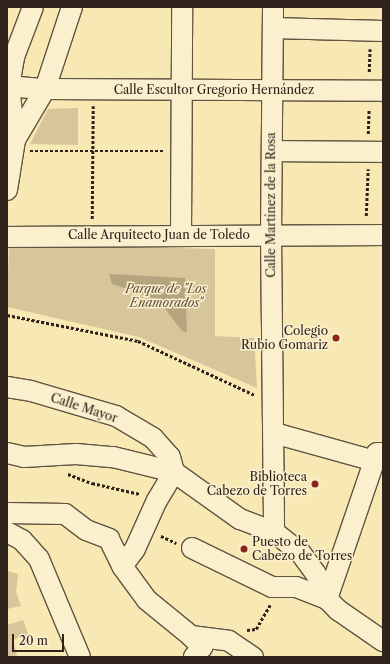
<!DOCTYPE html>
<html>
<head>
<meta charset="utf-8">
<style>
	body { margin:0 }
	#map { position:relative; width:390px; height:664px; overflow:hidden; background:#f8e8b3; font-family:"Libre Caslon Text",serif }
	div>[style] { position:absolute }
	.green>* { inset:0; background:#d6c699 }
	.water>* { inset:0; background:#b4a57f }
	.path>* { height:2.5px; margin-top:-1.25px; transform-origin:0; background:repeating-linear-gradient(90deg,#2f221a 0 3px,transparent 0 5px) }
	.roads { filter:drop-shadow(1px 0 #615440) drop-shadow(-1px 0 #615440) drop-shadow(0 1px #615440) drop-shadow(0 -1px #615440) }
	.minor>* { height:20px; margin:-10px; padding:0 10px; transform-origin:10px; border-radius:10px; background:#faf0ce }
	.dots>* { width:11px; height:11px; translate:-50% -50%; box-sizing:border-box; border:2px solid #faf0ce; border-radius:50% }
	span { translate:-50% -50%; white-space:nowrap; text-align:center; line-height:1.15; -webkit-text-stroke:3px #faf0ce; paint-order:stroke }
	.street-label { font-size:12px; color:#2f221a }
	.park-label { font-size:12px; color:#615340; font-style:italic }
	.poi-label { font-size:12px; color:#2f221a }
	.right { translate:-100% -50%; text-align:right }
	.left { translate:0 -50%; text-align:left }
	.frame { position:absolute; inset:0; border:8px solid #2f221a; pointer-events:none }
	.scale { position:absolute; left:12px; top:634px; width:52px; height:18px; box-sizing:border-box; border:2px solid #2f221a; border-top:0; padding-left:5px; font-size:12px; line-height:14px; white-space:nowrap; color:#2f221a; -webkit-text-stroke:3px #faf0ce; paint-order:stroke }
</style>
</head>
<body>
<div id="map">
	<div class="green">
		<i style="clip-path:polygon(78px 108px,78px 145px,30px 144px,48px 109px)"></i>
		<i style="clip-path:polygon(9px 244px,215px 249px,215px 336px,254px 338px,257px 388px,139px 337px,7px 307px)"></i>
		<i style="clip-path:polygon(7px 571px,18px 574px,16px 592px,21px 606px,7px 609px)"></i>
		<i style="clip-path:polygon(23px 620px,28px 634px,13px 640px,17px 656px,21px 657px,7px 657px,7px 625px)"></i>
	</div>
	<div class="water">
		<i style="clip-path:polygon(109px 274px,185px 278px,187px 332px,182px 331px,163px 306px,146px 295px,112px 284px)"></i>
	</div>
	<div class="path">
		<i style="left:369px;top:72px;width:23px;rotate:-88deg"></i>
		<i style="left:368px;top:134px;width:25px;rotate:-88deg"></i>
		<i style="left:30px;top:151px;width:133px"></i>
		<i style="left:366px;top:216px;width:47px;rotate:-87.6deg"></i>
		<i style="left:92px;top:219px;width:113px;rotate:-89.5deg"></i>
		<i style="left:7px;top:315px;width:134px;rotate:11.2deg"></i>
		<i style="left:138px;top:341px;width:129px;rotate:24.8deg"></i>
		<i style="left:68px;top:474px;width:26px;rotate:21deg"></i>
		<i style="left:92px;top:483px;width:49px;rotate:12.9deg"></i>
		<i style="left:161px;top:536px;width:17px;rotate:25deg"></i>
		<i style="left:247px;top:630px;width:9px;rotate:-6deg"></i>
		<i style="left:256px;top:629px;width:28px;rotate:-60deg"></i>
	</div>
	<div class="roads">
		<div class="minor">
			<i style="left:273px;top:7px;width:228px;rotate:90.5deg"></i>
			<i style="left:271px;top:235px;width:297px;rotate:89.4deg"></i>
			<i style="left:273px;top:28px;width:110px;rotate:1.6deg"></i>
			<i style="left:7px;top:86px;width:38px;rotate:5deg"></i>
			<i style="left:45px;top:89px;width:338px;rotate:0.3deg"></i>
			<i style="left:15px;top:140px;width:59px;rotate:-59.5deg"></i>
			<i style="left:45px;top:89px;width:86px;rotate:-71.8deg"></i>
			<i style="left:272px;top:151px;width:111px;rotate:0.5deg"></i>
			<i style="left:7px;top:190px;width:51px;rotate:-80.9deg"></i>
			<i style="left:15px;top:140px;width:54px;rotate:-96.3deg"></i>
			<i style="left:9px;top:86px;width:29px;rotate:-80deg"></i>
			<i style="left:14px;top:57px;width:53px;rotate:-69.2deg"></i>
			<i style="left:181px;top:235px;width:228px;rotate:-89.7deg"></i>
			<i style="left:7px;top:237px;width:376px;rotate:-0.3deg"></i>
			<i style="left:7px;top:387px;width:24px;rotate:9deg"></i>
			<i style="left:31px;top:391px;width:89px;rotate:16.4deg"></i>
			<i style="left:116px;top:416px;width:43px;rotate:30.7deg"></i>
			<i style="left:153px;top:438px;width:25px;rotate:48deg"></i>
			<i style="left:170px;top:457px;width:16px;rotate:75deg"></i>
			<i style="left:174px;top:472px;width:81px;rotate:35.5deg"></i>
			<i style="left:240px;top:519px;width:36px;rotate:21deg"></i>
			<i style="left:274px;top:532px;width:33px;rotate:38deg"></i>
			<i style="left:300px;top:552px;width:27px;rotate:54deg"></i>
			<i style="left:316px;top:574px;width:27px;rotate:66deg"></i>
			<i style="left:327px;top:599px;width:16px;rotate:45deg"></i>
			<i style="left:338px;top:610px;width:55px;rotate:34.6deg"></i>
			<i style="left:274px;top:433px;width:104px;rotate:15.6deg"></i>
			<i style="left:7px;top:453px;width:17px;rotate:13deg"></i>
			<i style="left:24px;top:457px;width:52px;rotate:-3.3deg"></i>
			<i style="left:76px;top:454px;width:37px;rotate:5deg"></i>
			<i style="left:113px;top:457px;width:63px;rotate:13.8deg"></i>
			<i style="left:174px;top:472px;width:33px;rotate:121deg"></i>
			<i style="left:157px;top:500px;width:54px;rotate:114.2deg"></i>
			<i style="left:135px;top:549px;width:21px;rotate:127deg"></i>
			<i style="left:7px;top:513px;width:58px;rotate:1deg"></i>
			<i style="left:65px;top:514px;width:26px;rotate:37deg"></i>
			<i style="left:86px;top:530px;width:25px;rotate:21deg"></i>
			<i style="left:109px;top:539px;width:30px;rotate:64deg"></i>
			<i style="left:122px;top:566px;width:42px;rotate:53.7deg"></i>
			<i style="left:147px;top:600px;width:57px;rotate:39.3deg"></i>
			<i style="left:191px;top:636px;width:38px;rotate:7deg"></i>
			<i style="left:229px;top:641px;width:29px;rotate:34deg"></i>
			<i style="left:7px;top:532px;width:17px;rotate:28deg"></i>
			<i style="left:22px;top:540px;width:25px;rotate:48deg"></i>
			<i style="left:39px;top:559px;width:106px;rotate:67.3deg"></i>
			<i style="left:192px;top:548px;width:89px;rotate:26deg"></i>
			<i style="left:272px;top:587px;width:24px"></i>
			<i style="left:296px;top:587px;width:33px;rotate:21deg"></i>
			<i style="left:327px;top:599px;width:154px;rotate:-71.1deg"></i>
			<i style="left:377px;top:453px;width:6px"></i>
			<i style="left:191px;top:636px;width:16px;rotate:45deg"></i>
			<i style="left:202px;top:647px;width:13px;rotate:129deg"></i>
		</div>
	</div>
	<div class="dots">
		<i style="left:336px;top:338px;background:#8f2418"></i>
		<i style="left:315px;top:484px;background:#8f2418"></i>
		<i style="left:244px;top:549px;background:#8f2418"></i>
	</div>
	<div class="street-label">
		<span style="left:214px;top:90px">Calle Escultor Gregorio Hernández</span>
		<span style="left:271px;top:205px;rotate:-90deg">Calle Martínez de la Rosa</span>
		<span style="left:159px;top:235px">Calle Arquitecto Juan de Toledo</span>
		<span style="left:84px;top:408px;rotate:18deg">Calle Mayor</span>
	</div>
	<div class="park-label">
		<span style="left:166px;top:296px">Parque de "Los<br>Enamorados"</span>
	</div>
	<div class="poi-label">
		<span class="right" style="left:328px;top:338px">Colegio<br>Rubio Gomariz</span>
		<span class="right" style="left:307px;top:484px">Biblioteca<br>Cabezo de Torres</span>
		<span class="left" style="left:252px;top:549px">Puesto de<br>Cabezo de Torres</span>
	</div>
	<div class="frame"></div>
	<div class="scale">20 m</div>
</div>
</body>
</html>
